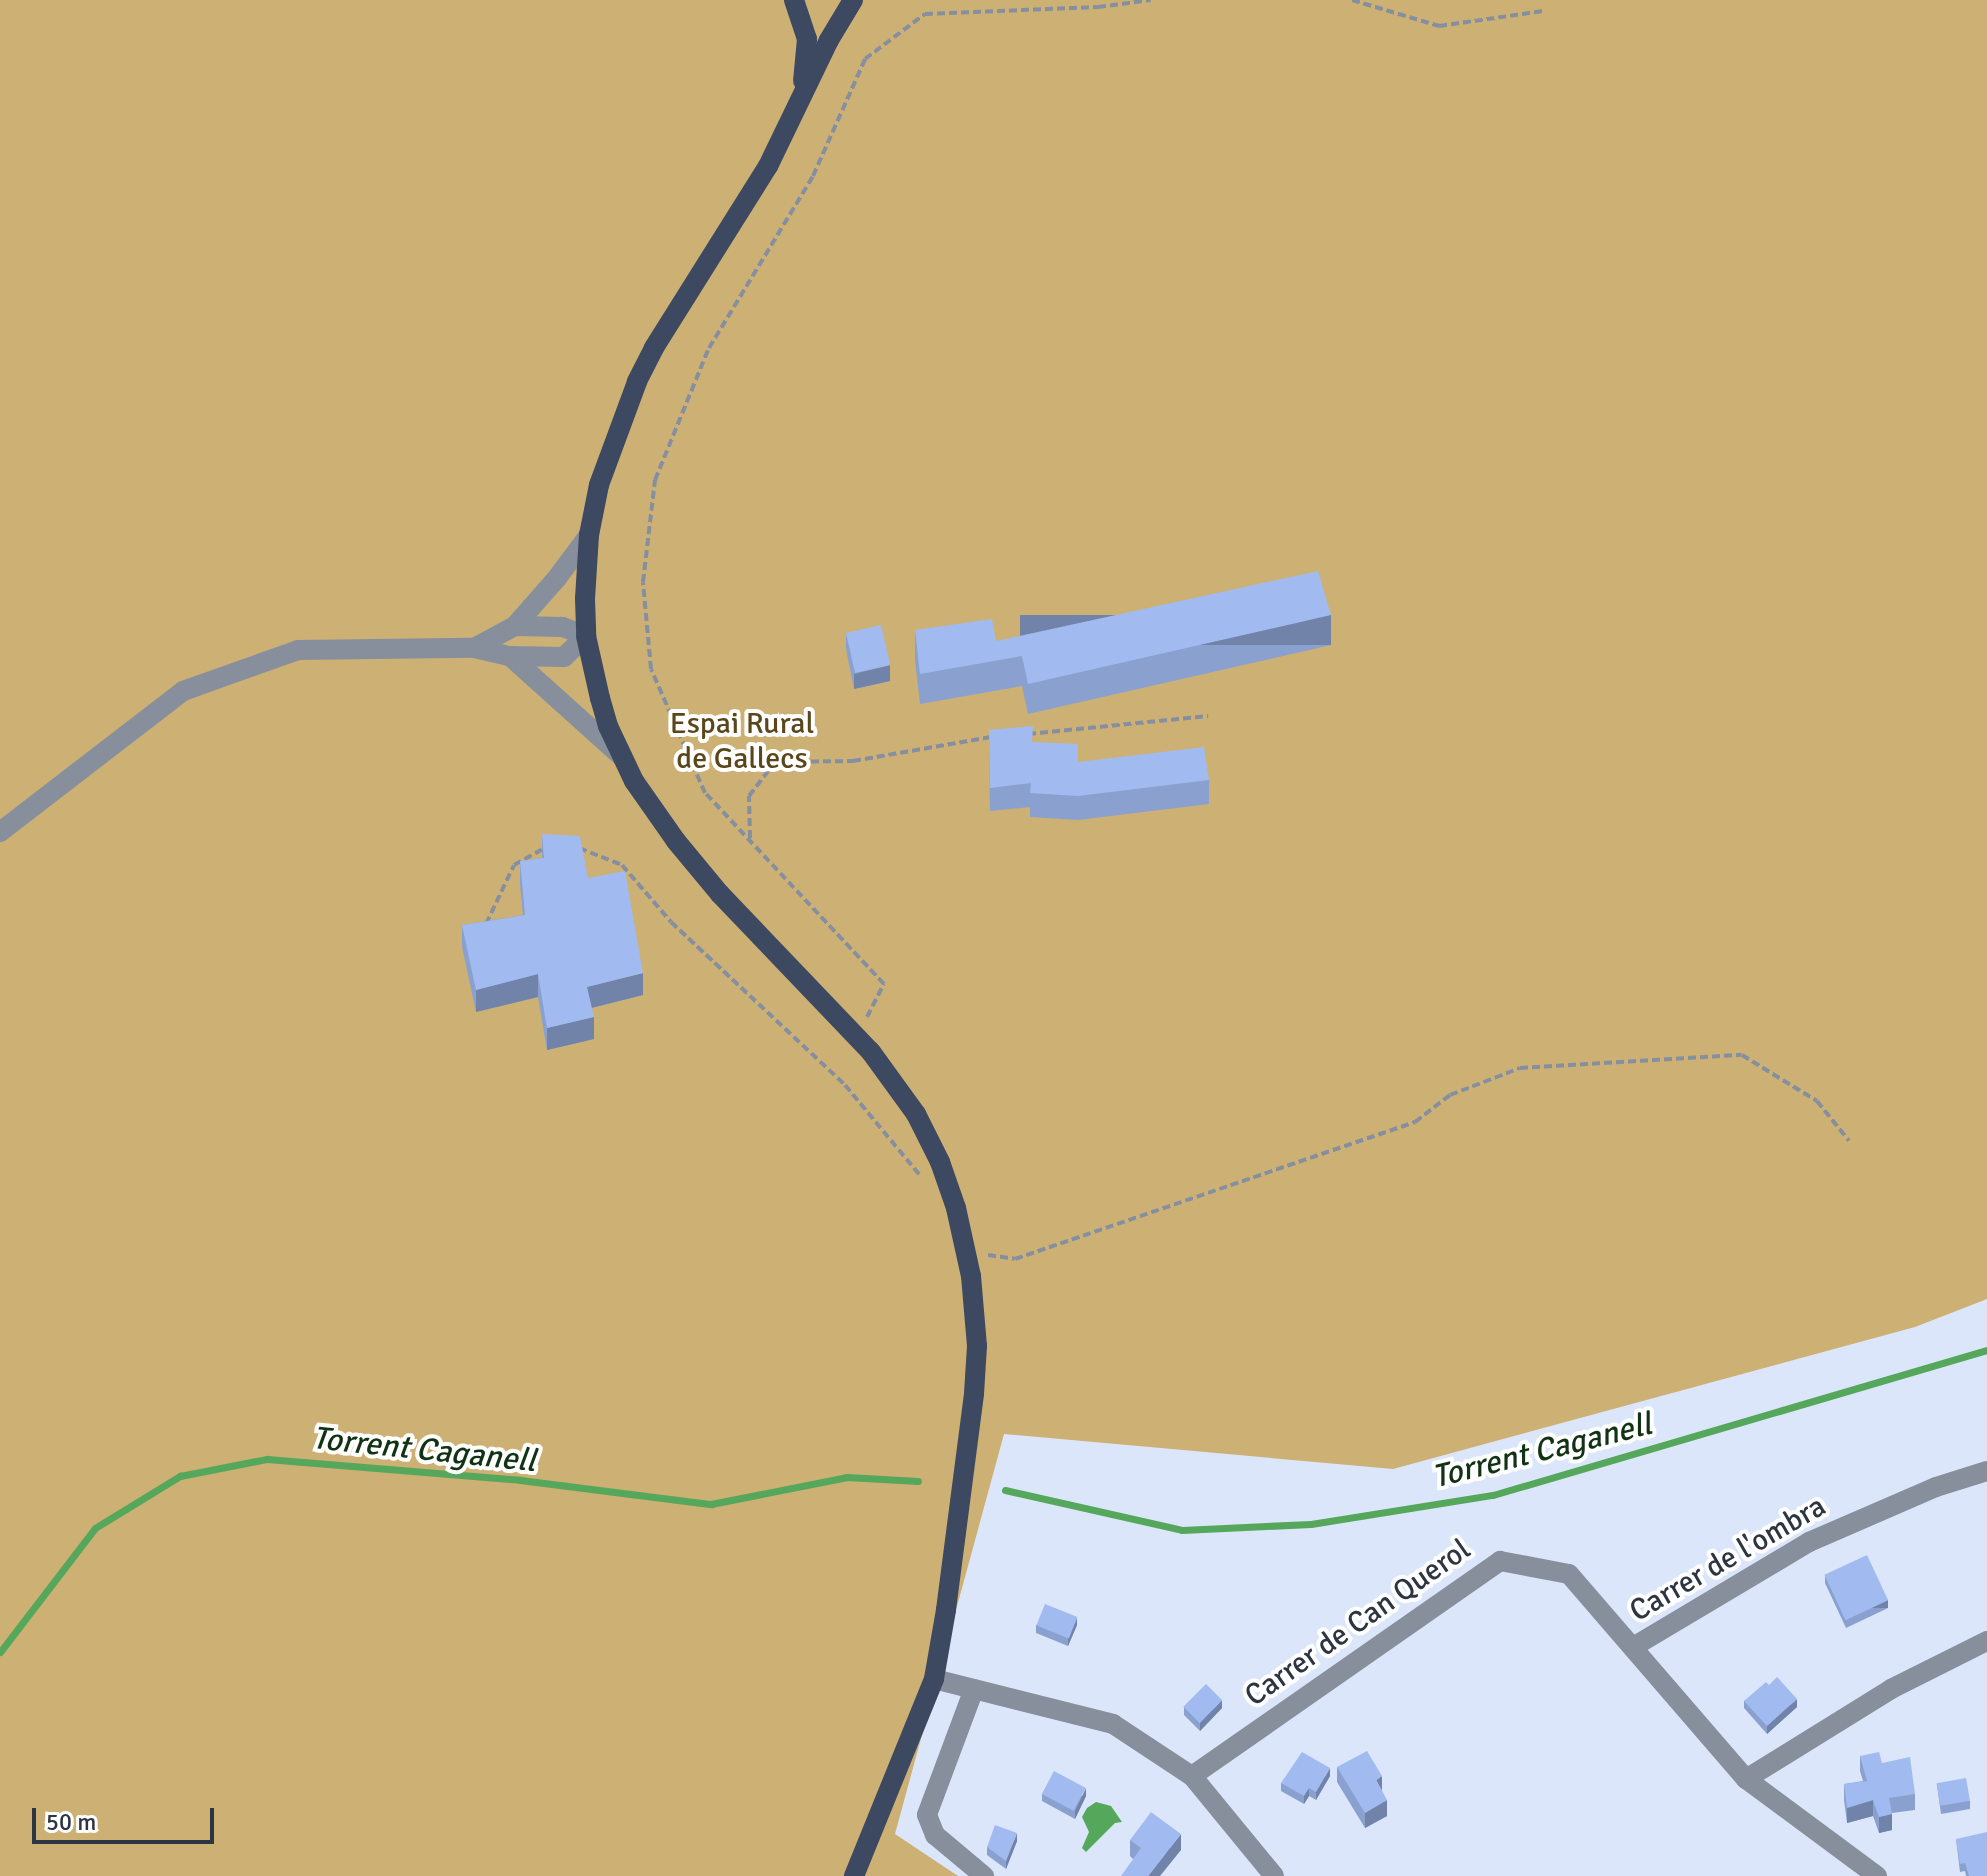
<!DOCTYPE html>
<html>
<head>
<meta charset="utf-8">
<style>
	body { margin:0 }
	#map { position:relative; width:1987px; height:1876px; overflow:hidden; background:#dbe6fb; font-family:Signika,sans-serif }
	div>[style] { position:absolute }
	.green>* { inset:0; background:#ccb074 }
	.water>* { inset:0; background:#55a75b }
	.stream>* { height:7px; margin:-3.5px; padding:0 3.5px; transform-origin:3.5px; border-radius:3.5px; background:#55a75b }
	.path>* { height:4px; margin-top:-2px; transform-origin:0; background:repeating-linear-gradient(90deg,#868fa0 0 8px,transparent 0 12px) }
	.minor>* { height:20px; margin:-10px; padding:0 10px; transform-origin:10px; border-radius:10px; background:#878f9d }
	.major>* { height:20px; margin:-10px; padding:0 10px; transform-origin:10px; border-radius:10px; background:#3d4861 }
	.wall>* { inset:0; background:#8aa1cf }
	.shaded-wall>* { inset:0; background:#7183a9; transform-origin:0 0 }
	.building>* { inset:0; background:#a1bbf1; transform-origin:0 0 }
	span { translate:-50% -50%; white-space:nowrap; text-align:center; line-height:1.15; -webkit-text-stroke:8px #fff; paint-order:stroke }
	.park-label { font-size:30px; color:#5a461a }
	.street-label { font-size:30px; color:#2e3542 }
	.water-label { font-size:32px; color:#113214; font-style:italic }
	.scale { position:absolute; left:32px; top:1808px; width:182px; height:36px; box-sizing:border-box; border:4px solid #2e3542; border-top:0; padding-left:10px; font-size:24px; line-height:28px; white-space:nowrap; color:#2e3542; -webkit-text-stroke:6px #fff; paint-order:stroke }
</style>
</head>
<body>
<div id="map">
	<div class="green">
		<i style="clip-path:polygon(0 0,1987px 0,1987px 1299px,1915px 1327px,1393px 1469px,1004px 1434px,895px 1834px,958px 1876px,0 1876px)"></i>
	</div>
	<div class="water">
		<i style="clip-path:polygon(1096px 1802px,1111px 1806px,1122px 1822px,1115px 1823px,1086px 1852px,1082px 1848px,1089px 1832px,1082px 1817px,1087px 1808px)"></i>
	</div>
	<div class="stream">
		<i style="left:1005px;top:1490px;width:181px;rotate:12.7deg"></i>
		<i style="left:1182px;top:1530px;width:129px;rotate:-2.7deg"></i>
		<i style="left:1311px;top:1524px;width:184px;rotate:-9.1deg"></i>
		<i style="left:1493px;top:1495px;width:515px;rotate:-16.36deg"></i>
		<i style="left:0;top:1652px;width:156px;rotate:-52.5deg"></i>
		<i style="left:95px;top:1528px;width:100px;rotate:-31.5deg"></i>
		<i style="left:180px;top:1476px;width:89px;rotate:-11.1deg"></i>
		<i style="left:267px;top:1459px;width:254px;rotate:4.7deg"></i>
		<i style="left:520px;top:1480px;width:193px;rotate:7.2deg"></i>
		<i style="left:711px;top:1504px;width:139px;rotate:-11.2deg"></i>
		<i style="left:847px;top:1477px;width:71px;rotate:3.2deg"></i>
	</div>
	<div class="path">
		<i style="left:1352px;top:0;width:91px;rotate:16.6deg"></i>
		<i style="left:1439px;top:26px;width:105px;rotate:-8.2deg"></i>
		<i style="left:1028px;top:734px;width:181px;rotate:-5.7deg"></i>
		<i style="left:750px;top:838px;width:42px;rotate:-91.4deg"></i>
		<i style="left:749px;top:796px;width:43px;rotate:-52.6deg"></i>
		<i style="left:775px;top:762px;width:78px;rotate:-0.7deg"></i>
		<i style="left:853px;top:761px;width:140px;rotate:-9.9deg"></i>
		<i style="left:579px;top:848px;width:46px;rotate:21.6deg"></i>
		<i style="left:622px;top:865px;width:75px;rotate:49.3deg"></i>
		<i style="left:671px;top:922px;width:238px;rotate:43.1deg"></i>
		<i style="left:845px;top:1085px;width:116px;rotate:50.3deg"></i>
		<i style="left:486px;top:924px;width:65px;rotate:-64.6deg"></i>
		<i style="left:514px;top:865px;width:37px;rotate:-29deg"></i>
		<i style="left:867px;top:1017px;width:37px;rotate:-63deg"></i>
		<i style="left:884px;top:984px;width:262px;rotate:-133.1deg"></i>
		<i style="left:705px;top:793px;width:135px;rotate:-113.5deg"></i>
		<i style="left:651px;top:669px;width:87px;rotate:-95.3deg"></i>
		<i style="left:643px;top:582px;width:103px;rotate:-83.3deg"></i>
		<i style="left:655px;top:480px;width:143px;rotate:-67.8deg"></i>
		<i style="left:709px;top:348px;width:201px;rotate:-58.8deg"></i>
		<i style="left:813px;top:176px;width:128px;rotate:-66deg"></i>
		<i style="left:865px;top:59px;width:75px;rotate:-36.9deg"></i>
		<i style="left:925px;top:14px;width:173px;rotate:-2.3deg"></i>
		<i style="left:1098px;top:7px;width:53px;rotate:-7.5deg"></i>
		<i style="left:988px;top:1255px;width:27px;rotate:8deg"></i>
		<i style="left:1015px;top:1259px;width:423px;rotate:-18.9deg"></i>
		<i style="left:1415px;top:1122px;width:44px;rotate:-37.6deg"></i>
		<i style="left:1450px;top:1095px;width:75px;rotate:-21.1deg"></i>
		<i style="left:1520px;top:1068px;width:222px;rotate:-3.4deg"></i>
		<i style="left:1742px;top:1055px;width:88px;rotate:31.5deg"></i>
		<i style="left:1817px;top:1101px;width:51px;rotate:51.3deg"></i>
	</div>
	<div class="minor">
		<i style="left:474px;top:648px;width:47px;rotate:-28.2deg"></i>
		<i style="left:515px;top:626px;width:64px;rotate:-48.8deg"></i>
		<i style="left:557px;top:578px;width:54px;rotate:-53.3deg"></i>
		<i style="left:510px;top:656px;width:151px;rotate:42deg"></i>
		<i style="left:0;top:832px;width:231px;rotate:-37.6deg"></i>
		<i style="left:183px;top:691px;width:122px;rotate:-19.6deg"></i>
		<i style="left:298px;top:650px;width:176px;rotate:-0.7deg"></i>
		<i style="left:474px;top:648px;width:37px;rotate:13deg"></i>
		<i style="left:510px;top:656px;width:54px;rotate:1.1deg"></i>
		<i style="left:564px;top:657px;width:30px;rotate:-44deg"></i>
		<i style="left:586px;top:636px;width:26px;rotate:-159deg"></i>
		<i style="left:562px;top:627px;width:47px;rotate:-178.8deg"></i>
		<i style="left:1633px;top:1647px;width:205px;rotate:-30.8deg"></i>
		<i style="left:1809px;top:1542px;width:138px;rotate:-23.4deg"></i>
		<i style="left:1936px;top:1487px;width:53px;rotate:-17.4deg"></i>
		<i style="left:934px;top:1679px;width:185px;rotate:14.1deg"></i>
		<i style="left:1113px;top:1724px;width:95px;rotate:33.4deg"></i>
		<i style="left:1192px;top:1776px;width:129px;rotate:50.6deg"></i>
		<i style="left:974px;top:1689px;width:134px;rotate:110.5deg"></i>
		<i style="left:927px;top:1815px;width:22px;rotate:68deg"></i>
		<i style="left:935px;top:1835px;width:64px;rotate:39.9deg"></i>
		<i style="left:1192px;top:1776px;width:376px;rotate:-34.9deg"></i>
		<i style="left:1500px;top:1561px;width:70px;rotate:10.7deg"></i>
		<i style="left:1569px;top:1574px;width:271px;rotate:49.2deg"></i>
		<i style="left:1746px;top:1779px;width:163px;rotate:36.5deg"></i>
		<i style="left:1746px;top:1779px;width:171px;rotate:-31.8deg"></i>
		<i style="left:1891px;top:1689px;width:107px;rotate:-26.6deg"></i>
	</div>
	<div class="major">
		<i style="left:794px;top:0;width:41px;rotate:71.6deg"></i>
		<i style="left:807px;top:39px;width:42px;rotate:95.4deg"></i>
		<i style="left:853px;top:0;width:47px;rotate:121deg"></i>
		<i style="left:829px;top:40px;width:140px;rotate:115.8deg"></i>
		<i style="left:768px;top:166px;width:215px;rotate:122.1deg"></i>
		<i style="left:654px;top:348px;width:38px;rotate:117deg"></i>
		<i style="left:637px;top:382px;width:110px;rotate:110.3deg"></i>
		<i style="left:599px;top:485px;width:51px;rotate:101.3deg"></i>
		<i style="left:589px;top:535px;width:64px;rotate:93.6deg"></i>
		<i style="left:585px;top:599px;width:37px;rotate:88deg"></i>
		<i style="left:586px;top:636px;width:64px;rotate:77.3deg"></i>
		<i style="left:600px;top:698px;width:29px;rotate:74deg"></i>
		<i style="left:608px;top:726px;width:61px;rotate:64.7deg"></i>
		<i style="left:634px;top:781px;width:73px;rotate:55deg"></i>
		<i style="left:676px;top:841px;width:69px;rotate:50.3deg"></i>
		<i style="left:720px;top:894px;width:219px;rotate:46.3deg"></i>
		<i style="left:871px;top:1052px;width:77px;rotate:54deg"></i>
		<i style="left:916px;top:1114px;width:54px;rotate:63.4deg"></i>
		<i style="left:940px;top:1162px;width:49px;rotate:70.8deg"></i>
		<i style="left:956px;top:1208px;width:70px;rotate:77.6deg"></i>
		<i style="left:971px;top:1276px;width:70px;rotate:85.1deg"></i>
		<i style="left:977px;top:1346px;width:48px;rotate:93.6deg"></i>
		<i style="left:974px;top:1394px;width:218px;rotate:97.4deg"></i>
		<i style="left:946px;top:1610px;width:70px;rotate:99.9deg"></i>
		<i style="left:934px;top:1679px;width:213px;rotate:112.1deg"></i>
	</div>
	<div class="wall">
		<i style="clip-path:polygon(915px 630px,996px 641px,1331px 645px,1028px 714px,1022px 686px,920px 704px,915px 660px)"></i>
		<i style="clip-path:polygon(846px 633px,890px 681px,854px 689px,846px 649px)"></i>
		<i style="clip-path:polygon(989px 730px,1033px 742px,1078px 762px,1209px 780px,1209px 804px,1078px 820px,1030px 817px,1030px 807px,990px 811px)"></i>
		<i style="clip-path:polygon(542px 834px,588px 878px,643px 995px,592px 1008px,594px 1039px,547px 1050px,538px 997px,476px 1012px,462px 947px,462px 925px,523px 915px,520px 884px,520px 861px,542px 858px)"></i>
		<i style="clip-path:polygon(1825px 1575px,1888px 1608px,1846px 1628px,1825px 1583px)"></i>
		<i style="clip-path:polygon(1036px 1625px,1077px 1625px,1068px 1646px,1036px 1633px)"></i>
		<i style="clip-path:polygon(1769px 1685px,1797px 1707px,1767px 1734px,1744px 1708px,1744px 1701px)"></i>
		<i style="clip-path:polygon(1184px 1707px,1222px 1708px,1200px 1731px,1184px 1715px)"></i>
		<i style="clip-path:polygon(1860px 1756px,1882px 1763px,1915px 1794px,1915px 1810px,1892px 1813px,1892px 1830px,1879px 1833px,1873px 1816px,1847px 1823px,1844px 1800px,1844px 1784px,1863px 1781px,1860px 1771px)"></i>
		<i style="clip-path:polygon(1337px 1767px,1382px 1791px,1387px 1816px,1365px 1828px,1337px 1782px)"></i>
		<i style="clip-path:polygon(1330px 1776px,1316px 1800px,1309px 1796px,1304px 1804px,1281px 1791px,1281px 1783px)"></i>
		<i style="clip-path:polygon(1937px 1785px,1970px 1801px,1970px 1809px,1941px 1814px)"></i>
		<i style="clip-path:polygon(1042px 1794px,1086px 1796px,1075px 1819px,1042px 1801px)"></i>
		<i style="clip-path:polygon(1956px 1839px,1987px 1876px,1966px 1876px,1965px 1871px,1960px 1872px)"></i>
		<i style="clip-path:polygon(1130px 1840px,1181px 1850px,1133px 1859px,1130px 1856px)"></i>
		<i style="clip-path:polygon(1017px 1841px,1006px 1869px,987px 1855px,987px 1847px)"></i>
	</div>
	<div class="shaded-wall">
		<i style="left:1331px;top:615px;width:30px;height:311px;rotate:90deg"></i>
		<i style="clip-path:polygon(890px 665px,890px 681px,854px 689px,854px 674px)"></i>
		<i style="clip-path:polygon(643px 973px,643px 995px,587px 1009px,587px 987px)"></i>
		<i style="clip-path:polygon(538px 974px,538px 997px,476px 1012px,476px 990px)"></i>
		<i style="clip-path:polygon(594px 1017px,594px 1039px,547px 1050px,547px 1028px)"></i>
		<i style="left:1888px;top:1600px;width:8px;height:47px;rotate:90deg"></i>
		<i style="clip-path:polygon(1077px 1617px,1077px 1625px,1068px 1646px,1068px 1638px)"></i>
		<i style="clip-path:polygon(1797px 1699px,1797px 1707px,1767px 1734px,1767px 1726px)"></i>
		<i style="clip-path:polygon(1222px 1700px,1222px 1708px,1200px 1731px,1200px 1723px)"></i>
		<i style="clip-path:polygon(1330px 1768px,1330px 1776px,1316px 1800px,1316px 1792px)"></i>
		<i style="clip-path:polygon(1382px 1776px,1382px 1791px,1376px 1780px)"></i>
		<i style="clip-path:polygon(1086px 1788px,1086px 1796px,1075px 1819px,1075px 1811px)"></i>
		<i style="clip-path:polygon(1309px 1788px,1309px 1796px,1304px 1804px,1304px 1796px)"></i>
		<i style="clip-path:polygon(1387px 1800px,1387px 1816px,1365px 1828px,1365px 1813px)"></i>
		<i style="clip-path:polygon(1873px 1800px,1873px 1816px,1847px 1823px,1847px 1808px)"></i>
		<i style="clip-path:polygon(1892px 1814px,1892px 1830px,1879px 1833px,1879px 1817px)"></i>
		<i style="clip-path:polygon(1017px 1833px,1017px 1841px,1006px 1869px,1006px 1861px)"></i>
		<i style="clip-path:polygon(1181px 1834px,1181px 1850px,1160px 1876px,1148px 1876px)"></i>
	</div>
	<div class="building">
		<i style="clip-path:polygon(1318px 571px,1331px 615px,1028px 684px,1022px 656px,920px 674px,915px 630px,992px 619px,996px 641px)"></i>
		<i style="left:881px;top:625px;width:41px;height:36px;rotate:77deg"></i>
		<i style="clip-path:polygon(1033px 726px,1032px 742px,1078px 744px,1078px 762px,1204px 747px,1209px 780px,1078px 796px,1030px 793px,1031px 783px,990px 788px,989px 730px)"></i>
		<i style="clip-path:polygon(542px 834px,580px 836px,588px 878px,625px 871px,643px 973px,587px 987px,594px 1017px,547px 1028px,538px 974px,476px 990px,462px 925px,525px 915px,520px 861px,544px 858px)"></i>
		<i style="left:1867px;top:1555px;width:50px;height:47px;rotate:65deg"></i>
		<i style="left:1045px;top:1604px;width:35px;height:23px;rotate:22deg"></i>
		<i style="clip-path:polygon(1777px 1677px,1797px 1699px,1767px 1726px,1744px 1701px,1766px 1682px,1769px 1685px)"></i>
		<i style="left:1206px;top:1684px;width:23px;height:32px;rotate:45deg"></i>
		<i style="clip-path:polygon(1367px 1751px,1382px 1776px,1376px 1780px,1387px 1800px,1365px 1813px,1337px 1767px)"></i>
		<i style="clip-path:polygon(1302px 1752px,1330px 1768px,1316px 1792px,1309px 1788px,1304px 1796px,1281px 1783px)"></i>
		<i style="clip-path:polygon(1879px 1752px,1882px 1763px,1910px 1757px,1915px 1794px,1889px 1798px,1892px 1814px,1879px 1817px,1873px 1800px,1847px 1808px,1844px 1784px,1867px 1781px,1860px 1756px)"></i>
		<i style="left:1054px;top:1771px;width:36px;height:26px;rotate:28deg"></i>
		<i style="left:1966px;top:1778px;width:23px;height:30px;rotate:80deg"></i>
		<i style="clip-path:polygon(1151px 1812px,1181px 1834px,1148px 1876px,1121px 1876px,1141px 1848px,1130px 1840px)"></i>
		<i style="clip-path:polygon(995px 1825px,1017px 1833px,1006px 1861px,987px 1847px)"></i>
		<i style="clip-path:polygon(1987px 1832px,1987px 1876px,1969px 1876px,1965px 1863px,1960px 1864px,1956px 1839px)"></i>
	</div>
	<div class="park-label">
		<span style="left:742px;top:741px">Espai Rural<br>de Gallecs</span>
	</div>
	<div class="street-label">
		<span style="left:1728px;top:1559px;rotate:-30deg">Carrer de l'ombra</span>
		<span style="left:1358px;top:1623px;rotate:-35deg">Carrer de Can Querol</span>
	</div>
	<div class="water-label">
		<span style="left:424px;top:1450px;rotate:6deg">Torrent Caganell</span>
		<span style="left:1542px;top:1451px;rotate:-14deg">Torrent Caganell</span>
	</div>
	<div class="scale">50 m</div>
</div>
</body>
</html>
